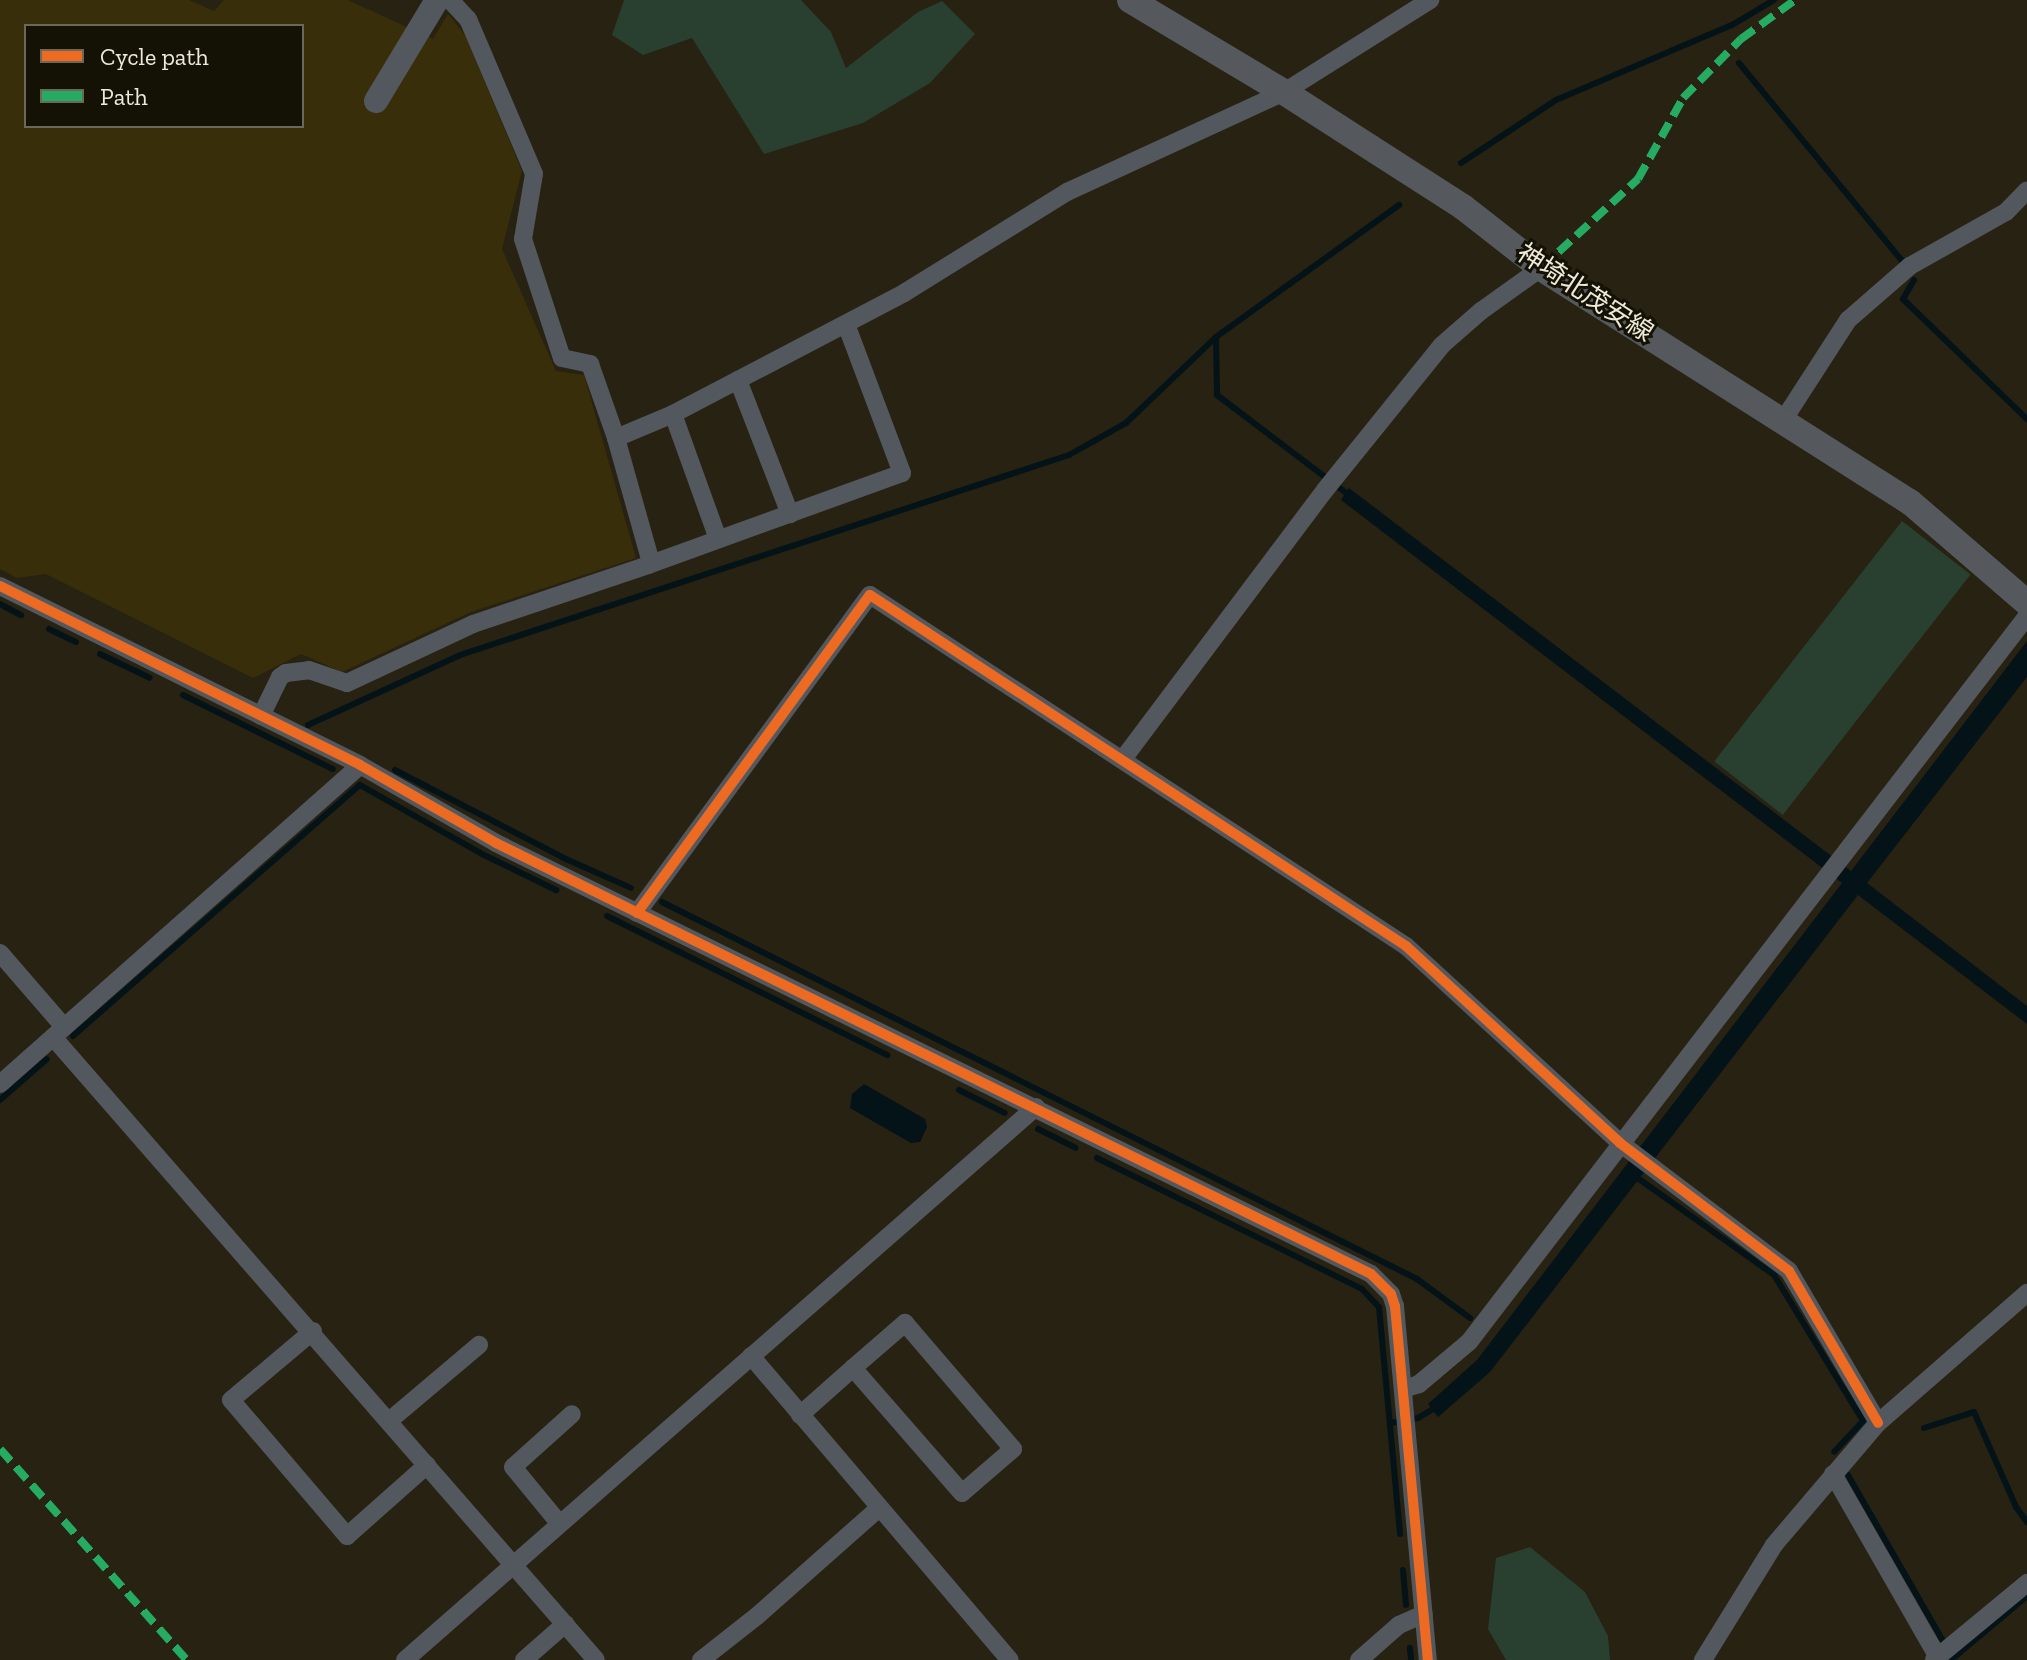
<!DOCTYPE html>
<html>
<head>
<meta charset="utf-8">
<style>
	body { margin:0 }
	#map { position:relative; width:2027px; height:1660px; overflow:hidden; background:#272212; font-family:"Zilla Slab","Noto Sans JP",serif }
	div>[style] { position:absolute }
	.built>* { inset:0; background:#382e09 }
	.green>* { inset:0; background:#293f30; transform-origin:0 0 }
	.water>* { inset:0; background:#041318 }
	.stream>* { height:6px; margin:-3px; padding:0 3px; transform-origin:3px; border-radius:3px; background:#041318 }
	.minor>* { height:18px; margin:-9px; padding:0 9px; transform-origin:9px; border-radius:9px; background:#53585e }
	.tertiary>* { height:24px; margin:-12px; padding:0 12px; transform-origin:12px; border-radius:12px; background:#53585e }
	.secondary>* { height:26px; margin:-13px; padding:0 13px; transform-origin:13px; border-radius:13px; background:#55595d }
	.quiet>* { height:8px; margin-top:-4px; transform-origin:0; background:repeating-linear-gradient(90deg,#26ab63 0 16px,transparent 0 24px) }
	.cycleway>* { height:10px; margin:-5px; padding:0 5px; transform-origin:5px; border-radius:5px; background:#ed6a23 }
	span { translate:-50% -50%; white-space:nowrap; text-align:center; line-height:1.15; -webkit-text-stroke:6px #141105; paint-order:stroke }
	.street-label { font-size:26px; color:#efe9d8 }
	.legend { position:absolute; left:24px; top:24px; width:280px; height:104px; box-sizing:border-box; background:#141105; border:2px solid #6c6759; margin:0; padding:10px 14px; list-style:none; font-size:24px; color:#efe9d8 }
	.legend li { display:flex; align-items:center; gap:16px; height:40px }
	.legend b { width:40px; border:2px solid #6c6759 }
</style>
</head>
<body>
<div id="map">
	<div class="built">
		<i style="clip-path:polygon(evenodd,0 0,189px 0,214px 11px,224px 0,348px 0,433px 39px,448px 14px,465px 35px,522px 171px,502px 249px,556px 371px,584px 375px,636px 558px,471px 612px,342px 672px,301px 654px,253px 678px,46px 574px,17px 578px,0 569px,0 0,26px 26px,302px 26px,302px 126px,26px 126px,26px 26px)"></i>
	</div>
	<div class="green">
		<i style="clip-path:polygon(624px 0,801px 0,831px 32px,846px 68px,918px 12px,942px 1px,975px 34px,930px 83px,863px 123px,764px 154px,692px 38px,643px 55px,612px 35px)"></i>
		<i style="left:1902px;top:521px;width:87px;height:305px;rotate:38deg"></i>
		<i style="clip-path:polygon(1530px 1547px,1585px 1592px,1608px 1636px,1610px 1660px,1506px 1660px,1488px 1629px,1496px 1558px)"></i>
	</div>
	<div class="water">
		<i style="clip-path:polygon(1349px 488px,1851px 871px,2027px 641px,2027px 677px,1867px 883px,2027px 1006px,2027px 1024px,1858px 895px,1490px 1372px,1438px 1417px,1428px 1404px,1477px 1360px,1842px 883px,1341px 500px)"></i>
		<i style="clip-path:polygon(864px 1084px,925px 1119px,927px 1127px,920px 1142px,911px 1143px,850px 1108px,852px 1094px)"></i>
	</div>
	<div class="stream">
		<i style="left:1739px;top:63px;width:256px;rotate:50.5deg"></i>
		<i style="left:1461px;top:163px;width:114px;rotate:-33.6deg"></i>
		<i style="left:1556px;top:100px;width:191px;rotate:-23.1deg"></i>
		<i style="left:1732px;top:25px;width:49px;rotate:-30.8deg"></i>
		<i style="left:1914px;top:280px;width:22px;rotate:120deg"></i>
		<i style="left:1903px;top:299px;width:173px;rotate:44.1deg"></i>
		<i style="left:1216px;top:337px;width:58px;rotate:89deg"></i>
		<i style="left:1217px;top:395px;width:167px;rotate:37.2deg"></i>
		<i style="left:0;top:604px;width:24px;rotate:28deg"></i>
		<i style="left:49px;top:629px;width:30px;rotate:26deg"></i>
		<i style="left:100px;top:654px;width:55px;rotate:25.6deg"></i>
		<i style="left:183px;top:695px;width:167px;rotate:26.3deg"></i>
		<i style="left:308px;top:725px;width:167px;rotate:-24.7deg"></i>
		<i style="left:460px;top:655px;width:641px;rotate:-18.18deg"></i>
		<i style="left:1069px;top:455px;width:65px;rotate:-29.3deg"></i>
		<i style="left:1126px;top:423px;width:124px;rotate:-43.7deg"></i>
		<i style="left:1216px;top:337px;width:226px;rotate:-35.8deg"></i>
		<i style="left:395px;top:770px;width:193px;rotate:27.5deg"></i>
		<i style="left:566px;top:859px;width:71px;rotate:24deg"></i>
		<i style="left:662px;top:902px;width:844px;rotate:26.53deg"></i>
		<i style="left:1417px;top:1279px;width:66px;rotate:36.3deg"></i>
		<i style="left:607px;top:916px;width:313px;rotate:26.4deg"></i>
		<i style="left:73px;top:1036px;width:381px;rotate:-41.2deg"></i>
		<i style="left:360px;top:785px;width:138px;rotate:29.5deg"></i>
		<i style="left:480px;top:853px;width:85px;rotate:26deg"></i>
		<i style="left:959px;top:1090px;width:51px;rotate:26.6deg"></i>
		<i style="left:0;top:1100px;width:62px;rotate:-41.1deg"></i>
		<i style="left:1038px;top:1129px;width:42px;rotate:26.6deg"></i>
		<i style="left:1097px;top:1158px;width:296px;rotate:26.3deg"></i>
		<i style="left:1362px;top:1289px;width:25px;rotate:47deg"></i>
		<i style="left:1379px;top:1307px;width:228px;rotate:84.7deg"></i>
		<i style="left:1639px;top:1179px;width:166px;rotate:35.4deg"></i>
		<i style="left:1774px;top:1275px;width:171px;rotate:58.6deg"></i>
		<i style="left:1863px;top:1421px;width:42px;rotate:133.1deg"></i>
		<i style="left:1390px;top:1423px;width:28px;rotate:-10deg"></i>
		<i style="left:1418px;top:1418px;width:23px;rotate:-31deg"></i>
		<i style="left:1924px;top:1428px;width:52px;rotate:-17.7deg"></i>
		<i style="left:1974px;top:1412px;width:104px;rotate:66.1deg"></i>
		<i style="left:2016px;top:1507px;width:19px;rotate:54deg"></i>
		<i style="left:1848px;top:1475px;width:189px;rotate:60.2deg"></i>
		<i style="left:1403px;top:1570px;width:35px;rotate:85deg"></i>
		<i style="left:1410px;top:1648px;width:12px;rotate:85deg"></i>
		<i style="left:1951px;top:1660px;width:99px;rotate:-40.1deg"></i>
	</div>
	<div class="minor">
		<i style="left:450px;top:0;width:26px;rotate:47deg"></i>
		<i style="left:468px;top:19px;width:168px;rotate:66.9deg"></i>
		<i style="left:534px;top:174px;width:66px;rotate:99.6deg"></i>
		<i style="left:523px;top:239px;width:125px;rotate:71.9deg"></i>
		<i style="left:562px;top:358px;width:29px;rotate:12deg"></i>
		<i style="left:590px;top:364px;width:78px;rotate:70.6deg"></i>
		<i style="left:616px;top:438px;width:62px;rotate:-22.8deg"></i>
		<i style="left:673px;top:414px;width:261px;rotate:-27.6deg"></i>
		<i style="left:904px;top:293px;width:192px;rotate:-31.8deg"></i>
		<i style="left:1067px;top:192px;width:239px;rotate:-24.7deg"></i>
		<i style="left:1284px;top:92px;width:173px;rotate:-32.2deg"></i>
		<i style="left:738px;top:380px;width:144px;rotate:68.8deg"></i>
		<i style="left:673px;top:414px;width:133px;rotate:70.2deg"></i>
		<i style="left:1784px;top:419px;width:118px;rotate:-57.1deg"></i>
		<i style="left:1848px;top:320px;width:82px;rotate:-41.1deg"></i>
		<i style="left:1910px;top:266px;width:110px;rotate:-29.4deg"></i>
		<i style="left:2006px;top:212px;width:30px;rotate:-46deg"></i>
		<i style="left:648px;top:565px;width:270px;rotate:-19.9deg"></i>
		<i style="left:902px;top:473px;width:159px;rotate:-110.6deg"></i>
		<i style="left:0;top:586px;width:402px;rotate:26.4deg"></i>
		<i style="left:360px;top:765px;width:157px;rotate:29.8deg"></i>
		<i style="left:496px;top:843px;width:975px;rotate:26.22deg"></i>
		<i style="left:1371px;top:1274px;width:28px;rotate:45deg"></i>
		<i style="left:1391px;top:1294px;width:13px;rotate:72deg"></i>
		<i style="left:1395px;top:1306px;width:356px;rotate:84.7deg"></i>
		<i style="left:261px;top:716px;width:43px;rotate:-64deg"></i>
		<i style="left:280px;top:677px;width:7px;rotate:-34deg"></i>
		<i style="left:286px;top:673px;width:23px;rotate:-7deg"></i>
		<i style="left:309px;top:670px;width:40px;rotate:18.9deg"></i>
		<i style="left:347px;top:683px;width:139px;rotate:-25.1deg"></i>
		<i style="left:473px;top:624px;width:185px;rotate:-18.6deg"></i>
		<i style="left:648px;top:565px;width:6px;rotate:-72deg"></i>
		<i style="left:650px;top:559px;width:126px;rotate:-105.7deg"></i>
		<i style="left:1123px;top:759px;width:336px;rotate:-53.1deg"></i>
		<i style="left:1325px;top:490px;width:186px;rotate:-51.1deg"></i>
		<i style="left:1442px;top:345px;width:52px;rotate:-41.1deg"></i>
		<i style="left:1481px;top:311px;width:74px;rotate:-35.6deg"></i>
		<i style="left:637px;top:913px;width:394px;rotate:-53.8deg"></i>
		<i style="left:870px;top:595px;width:641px;rotate:33.22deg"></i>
		<i style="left:1406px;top:946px;width:291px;rotate:42.6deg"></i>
		<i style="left:1620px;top:1143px;width:212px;rotate:37.1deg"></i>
		<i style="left:1789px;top:1271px;width:176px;rotate:59.6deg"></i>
		<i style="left:0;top:953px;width:98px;rotate:49.1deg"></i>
		<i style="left:53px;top:1037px;width:826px;rotate:48.92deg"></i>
		<i style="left:0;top:1084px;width:481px;rotate:-41.5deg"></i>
		<i style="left:313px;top:1331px;width:107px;rotate:139.9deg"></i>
		<i style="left:231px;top:1400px;width:179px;rotate:49.5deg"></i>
		<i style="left:347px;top:1536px;width:107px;rotate:-41.6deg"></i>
		<i style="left:751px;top:1356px;width:399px;rotate:49.6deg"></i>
		<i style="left:1403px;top:1389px;width:17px;rotate:-17deg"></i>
		<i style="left:1419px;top:1384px;width:65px;rotate:-40deg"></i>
		<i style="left:1469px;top:1342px;width:916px;rotate:-52.45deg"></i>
		<i style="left:800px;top:1415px;width:71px;rotate:-41.6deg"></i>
		<i style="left:853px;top:1368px;width:69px;rotate:-40.9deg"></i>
		<i style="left:905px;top:1323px;width:166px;rotate:49.4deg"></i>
		<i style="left:1013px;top:1449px;width:67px;rotate:139.2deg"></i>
		<i style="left:962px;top:1493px;width:166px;rotate:-131.1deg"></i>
		<i style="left:389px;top:1421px;width:118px;rotate:-40.2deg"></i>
		<i style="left:1833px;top:1474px;width:211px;rotate:60.2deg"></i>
		<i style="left:559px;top:1523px;width:72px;rotate:-129.4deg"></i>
		<i style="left:513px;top:1467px;width:79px;rotate:-41.9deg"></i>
		<i style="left:405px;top:1660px;width:839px;rotate:-41.23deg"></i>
		<i style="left:524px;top:1660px;width:55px;rotate:-41.3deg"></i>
		<i style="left:701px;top:1660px;width:71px;rotate:-38.2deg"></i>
		<i style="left:757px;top:1616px;width:162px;rotate:-41.5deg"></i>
		<i style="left:1359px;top:1660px;width:53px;rotate:-41.2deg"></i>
		<i style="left:1399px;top:1625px;width:27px;rotate:-24deg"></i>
		<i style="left:1703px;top:1660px;width:135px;rotate:-58.3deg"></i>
		<i style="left:1774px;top:1545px;width:160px;rotate:-49.6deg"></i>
		<i style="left:1878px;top:1423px;width:198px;rotate:-41.1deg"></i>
		<i style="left:1934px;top:1660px;width:121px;rotate:-39.6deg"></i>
	</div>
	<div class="tertiary">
		<i style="left:376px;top:101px;width:118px;rotate:-58.9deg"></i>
	</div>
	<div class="secondary">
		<i style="left:1130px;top:0;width:179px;rotate:30.9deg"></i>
		<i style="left:1284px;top:92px;width:213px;rotate:32.7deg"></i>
		<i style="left:1463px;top:207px;width:99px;rotate:38deg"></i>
		<i style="left:1541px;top:268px;width:437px;rotate:32.4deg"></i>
		<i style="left:1910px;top:502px;width:155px;rotate:40.8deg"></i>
	</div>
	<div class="quiet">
		<i style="left:1541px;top:268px;width:132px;rotate:-42.5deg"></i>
		<i style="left:1638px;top:179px;width:93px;rotate:-60.9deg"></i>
		<i style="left:1683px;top:98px;width:83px;rotate:-45.5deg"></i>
		<i style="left:1741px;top:39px;width:67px;rotate:-35.8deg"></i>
		<i style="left:0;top:1449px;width:282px;rotate:48.5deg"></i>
	</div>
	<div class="cycleway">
		<i style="left:0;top:586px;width:402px;rotate:26.4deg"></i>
		<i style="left:360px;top:765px;width:157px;rotate:29.8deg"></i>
		<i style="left:496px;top:843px;width:975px;rotate:26.22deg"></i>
		<i style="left:1371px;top:1274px;width:28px;rotate:45deg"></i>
		<i style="left:1391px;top:1294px;width:13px;rotate:72deg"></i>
		<i style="left:1395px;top:1306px;width:356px;rotate:84.7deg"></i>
		<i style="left:637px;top:913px;width:394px;rotate:-53.8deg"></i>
		<i style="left:870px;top:595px;width:641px;rotate:33.22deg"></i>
		<i style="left:1406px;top:946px;width:291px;rotate:42.6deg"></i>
		<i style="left:1620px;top:1143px;width:212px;rotate:37.1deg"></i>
		<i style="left:1789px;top:1271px;width:176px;rotate:59.6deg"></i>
	</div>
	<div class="street-label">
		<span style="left:1585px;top:293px;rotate:33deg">神埼北茂安線</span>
	</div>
	<ul class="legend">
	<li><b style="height:10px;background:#ed6a23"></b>Cycle path</li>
	<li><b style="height:10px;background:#26ab63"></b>Path</li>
	</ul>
</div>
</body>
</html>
